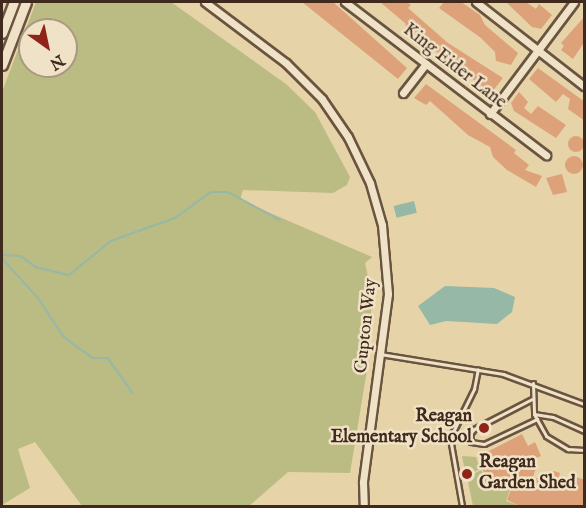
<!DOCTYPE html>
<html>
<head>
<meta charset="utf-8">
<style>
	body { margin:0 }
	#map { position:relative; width:586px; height:508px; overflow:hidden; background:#e6d3a8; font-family:"IM FELL English",serif }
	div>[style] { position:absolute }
	.green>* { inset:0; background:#bbbb84 }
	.water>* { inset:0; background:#96b8a6; transform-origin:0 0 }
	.stream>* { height:1.5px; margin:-0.75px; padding:0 0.75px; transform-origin:0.75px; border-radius:0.75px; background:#96b8a6 }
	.building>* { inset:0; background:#dda279 }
	.round { border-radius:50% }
	.roads { filter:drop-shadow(2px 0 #6a5440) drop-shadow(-2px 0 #6a5440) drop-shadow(0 2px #6a5440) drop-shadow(0 -2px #6a5440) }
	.service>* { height:3px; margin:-1.5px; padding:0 1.5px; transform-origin:1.5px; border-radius:1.5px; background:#efe2c6 }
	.minor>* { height:7px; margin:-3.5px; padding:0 3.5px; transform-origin:3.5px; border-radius:3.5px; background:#efe2c6 }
	.secondary>* { height:9px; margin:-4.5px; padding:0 4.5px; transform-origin:4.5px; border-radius:4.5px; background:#efe2c6 }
	.dots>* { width:16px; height:16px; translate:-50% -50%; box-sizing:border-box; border:3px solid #efe2c6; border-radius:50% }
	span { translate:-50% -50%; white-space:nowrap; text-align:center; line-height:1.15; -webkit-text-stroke:5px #efe2c6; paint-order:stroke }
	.street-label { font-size:18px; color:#402a1d }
	.poi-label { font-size:18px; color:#402a1d; font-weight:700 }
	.right { translate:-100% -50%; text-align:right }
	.left { translate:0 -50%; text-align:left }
	.frame { position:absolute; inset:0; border:3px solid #402a1d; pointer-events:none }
	.north { position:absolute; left:18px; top:18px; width:60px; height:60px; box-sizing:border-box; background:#efe2c6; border:2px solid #a99882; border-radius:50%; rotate:147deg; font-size:16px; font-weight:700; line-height:24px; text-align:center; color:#402a1d }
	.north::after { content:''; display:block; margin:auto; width:21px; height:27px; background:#8f2418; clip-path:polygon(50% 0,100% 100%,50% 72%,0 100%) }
</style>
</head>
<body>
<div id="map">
	<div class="green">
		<i style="clip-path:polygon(evenodd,36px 2px,171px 2px,286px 84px,315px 112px,350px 177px,347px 185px,333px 193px,243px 190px,240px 200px,372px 257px,365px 263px,372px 295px,368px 364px,350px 473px,288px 472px,249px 506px,82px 506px,35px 442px,18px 449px,30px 488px,2px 505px,2px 92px,36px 2px,30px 30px,66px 30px,66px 66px,30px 66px,30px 30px)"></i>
		<i style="clip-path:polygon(462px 456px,476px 457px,480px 469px,466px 476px)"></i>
		<i style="clip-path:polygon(481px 470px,488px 483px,500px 479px,498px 484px,510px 489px,506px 501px,520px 506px,473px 506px,467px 477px)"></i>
	</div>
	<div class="water">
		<i style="left:414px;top:201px;width:12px;height:21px;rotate:76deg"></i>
		<i style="clip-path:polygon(445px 286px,494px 288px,515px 297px,512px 312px,497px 324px,446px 321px,430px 325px,418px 306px)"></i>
	</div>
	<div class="stream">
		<i style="left:2px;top:255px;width:19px;rotate:3deg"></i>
		<i style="left:21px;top:256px;width:19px;rotate:36deg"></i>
		<i style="left:36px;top:267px;width:34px;rotate:14deg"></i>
		<i style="left:69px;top:275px;width:54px;rotate:-39deg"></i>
		<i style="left:111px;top:241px;width:68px;rotate:-19.8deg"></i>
		<i style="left:175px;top:218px;width:44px;rotate:-35.8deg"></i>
		<i style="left:211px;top:192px;width:17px"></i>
		<i style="left:228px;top:192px;width:59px;rotate:28.3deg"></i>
		<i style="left:2px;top:258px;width:55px;rotate:47.9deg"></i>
		<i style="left:39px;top:299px;width:45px;rotate:56.7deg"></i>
		<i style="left:64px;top:337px;width:36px;rotate:36deg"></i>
		<i style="left:93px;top:358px;width:15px"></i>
		<i style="left:108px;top:358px;width:43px;rotate:54.5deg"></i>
	</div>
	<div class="building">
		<i style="clip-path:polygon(302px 2px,333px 2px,407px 68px,398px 79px)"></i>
		<i style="clip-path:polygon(380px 2px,407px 2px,411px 5px,408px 8px,448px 43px,503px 78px,492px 92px,486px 89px,407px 30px,405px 23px)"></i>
		<i style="clip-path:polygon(444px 2px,461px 2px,480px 15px,485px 25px,518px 53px,511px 65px,496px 61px,495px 52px,481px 38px,439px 8px)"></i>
		<i style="clip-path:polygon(506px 2px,526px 2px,536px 9px,539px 4px,552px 15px,541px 29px,532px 27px)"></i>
		<i style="clip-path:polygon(585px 16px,585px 41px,573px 59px,561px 50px,564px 46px,561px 43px)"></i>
		<i style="clip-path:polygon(538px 68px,585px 102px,585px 121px,568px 109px,570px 99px,563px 94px,556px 102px,529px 79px)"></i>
		<i style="clip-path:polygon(426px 84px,516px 150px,514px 153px,529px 165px,525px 170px,542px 176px,536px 187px,507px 170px,493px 157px,490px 147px,468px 135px,430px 101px,426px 105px,414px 98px)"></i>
		<i style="clip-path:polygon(519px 92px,528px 102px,524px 108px,531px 114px,538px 106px,566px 125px,556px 138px,514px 111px,511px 103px)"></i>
		<i class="round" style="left:568px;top:136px;width:16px;height:16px"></i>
		<i class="round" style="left:565px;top:156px;width:18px;height:18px"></i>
		<i style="clip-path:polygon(562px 174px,567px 192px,553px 195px,546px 178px)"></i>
		<i style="clip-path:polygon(522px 434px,528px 446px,535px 442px,541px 456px,528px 462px,537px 465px,532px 480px,554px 471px,560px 473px,558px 480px,573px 485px,576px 477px,585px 480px,585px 507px,522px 507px,507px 500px,511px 489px,499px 484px,502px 476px,489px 482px,482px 469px,485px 467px,483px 454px)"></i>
	</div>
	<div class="roads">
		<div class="service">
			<i style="left:380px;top:354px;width:125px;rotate:9.2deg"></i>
			<i style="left:503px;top:374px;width:86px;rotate:20.3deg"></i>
			<i style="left:533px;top:383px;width:31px;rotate:88deg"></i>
			<i style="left:534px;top:414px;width:25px;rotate:61deg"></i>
			<i style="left:546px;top:436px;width:26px;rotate:31deg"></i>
			<i style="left:568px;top:449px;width:16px;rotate:4deg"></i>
			<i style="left:532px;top:399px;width:65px;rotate:152.7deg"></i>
			<i style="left:474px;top:429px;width:6px;rotate:129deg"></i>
			<i style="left:470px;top:434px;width:8px;rotate:83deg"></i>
			<i style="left:471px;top:442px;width:13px;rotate:9deg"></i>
			<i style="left:484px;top:444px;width:59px;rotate:-25.3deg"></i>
			<i style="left:534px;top:414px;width:19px;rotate:9deg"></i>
			<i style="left:553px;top:417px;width:34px;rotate:24deg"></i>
			<i style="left:462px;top:506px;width:69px;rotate:-100deg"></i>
			<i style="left:450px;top:438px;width:55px;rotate:-63.9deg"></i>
			<i style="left:474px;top:389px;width:20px;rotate:-79deg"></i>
		</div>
		<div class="minor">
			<i style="left:205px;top:2px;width:101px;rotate:37deg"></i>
			<i style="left:286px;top:63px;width:51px;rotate:45deg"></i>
			<i style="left:322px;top:99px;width:46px;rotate:55.6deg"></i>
			<i style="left:348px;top:137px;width:51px;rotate:64.4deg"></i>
			<i style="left:370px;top:183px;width:44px;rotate:74.1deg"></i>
			<i style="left:382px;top:225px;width:69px;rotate:85deg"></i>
			<i style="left:388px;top:294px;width:190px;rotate:97.6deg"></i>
			<i style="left:363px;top:482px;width:24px;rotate:88deg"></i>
			<i style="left:345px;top:2px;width:253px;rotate:37.3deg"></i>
			<i style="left:476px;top:2px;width:137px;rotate:37.9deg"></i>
			<i style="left:403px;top:93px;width:37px;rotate:-52deg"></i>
			<i style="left:490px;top:114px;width:140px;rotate:-53.1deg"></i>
		</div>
		<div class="secondary">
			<i style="left:2px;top:33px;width:33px;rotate:-69deg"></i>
			<i style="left:2px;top:65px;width:67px;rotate:-69.1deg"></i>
		</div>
	</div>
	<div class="dots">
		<i style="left:484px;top:428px;background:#8f2418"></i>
		<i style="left:467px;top:474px;background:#8f2418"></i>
	</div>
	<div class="street-label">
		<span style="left:454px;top:67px;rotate:38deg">King Eider Lane</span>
		<span style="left:367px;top:326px;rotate:-84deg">Gupton Way</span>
	</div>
	<div class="poi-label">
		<span class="right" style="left:472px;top:428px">Reagan<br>Elementary School</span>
		<span class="left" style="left:479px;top:474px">Reagan<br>Garden Shed</span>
	</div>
	<div class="frame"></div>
	<div class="north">N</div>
</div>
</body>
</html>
